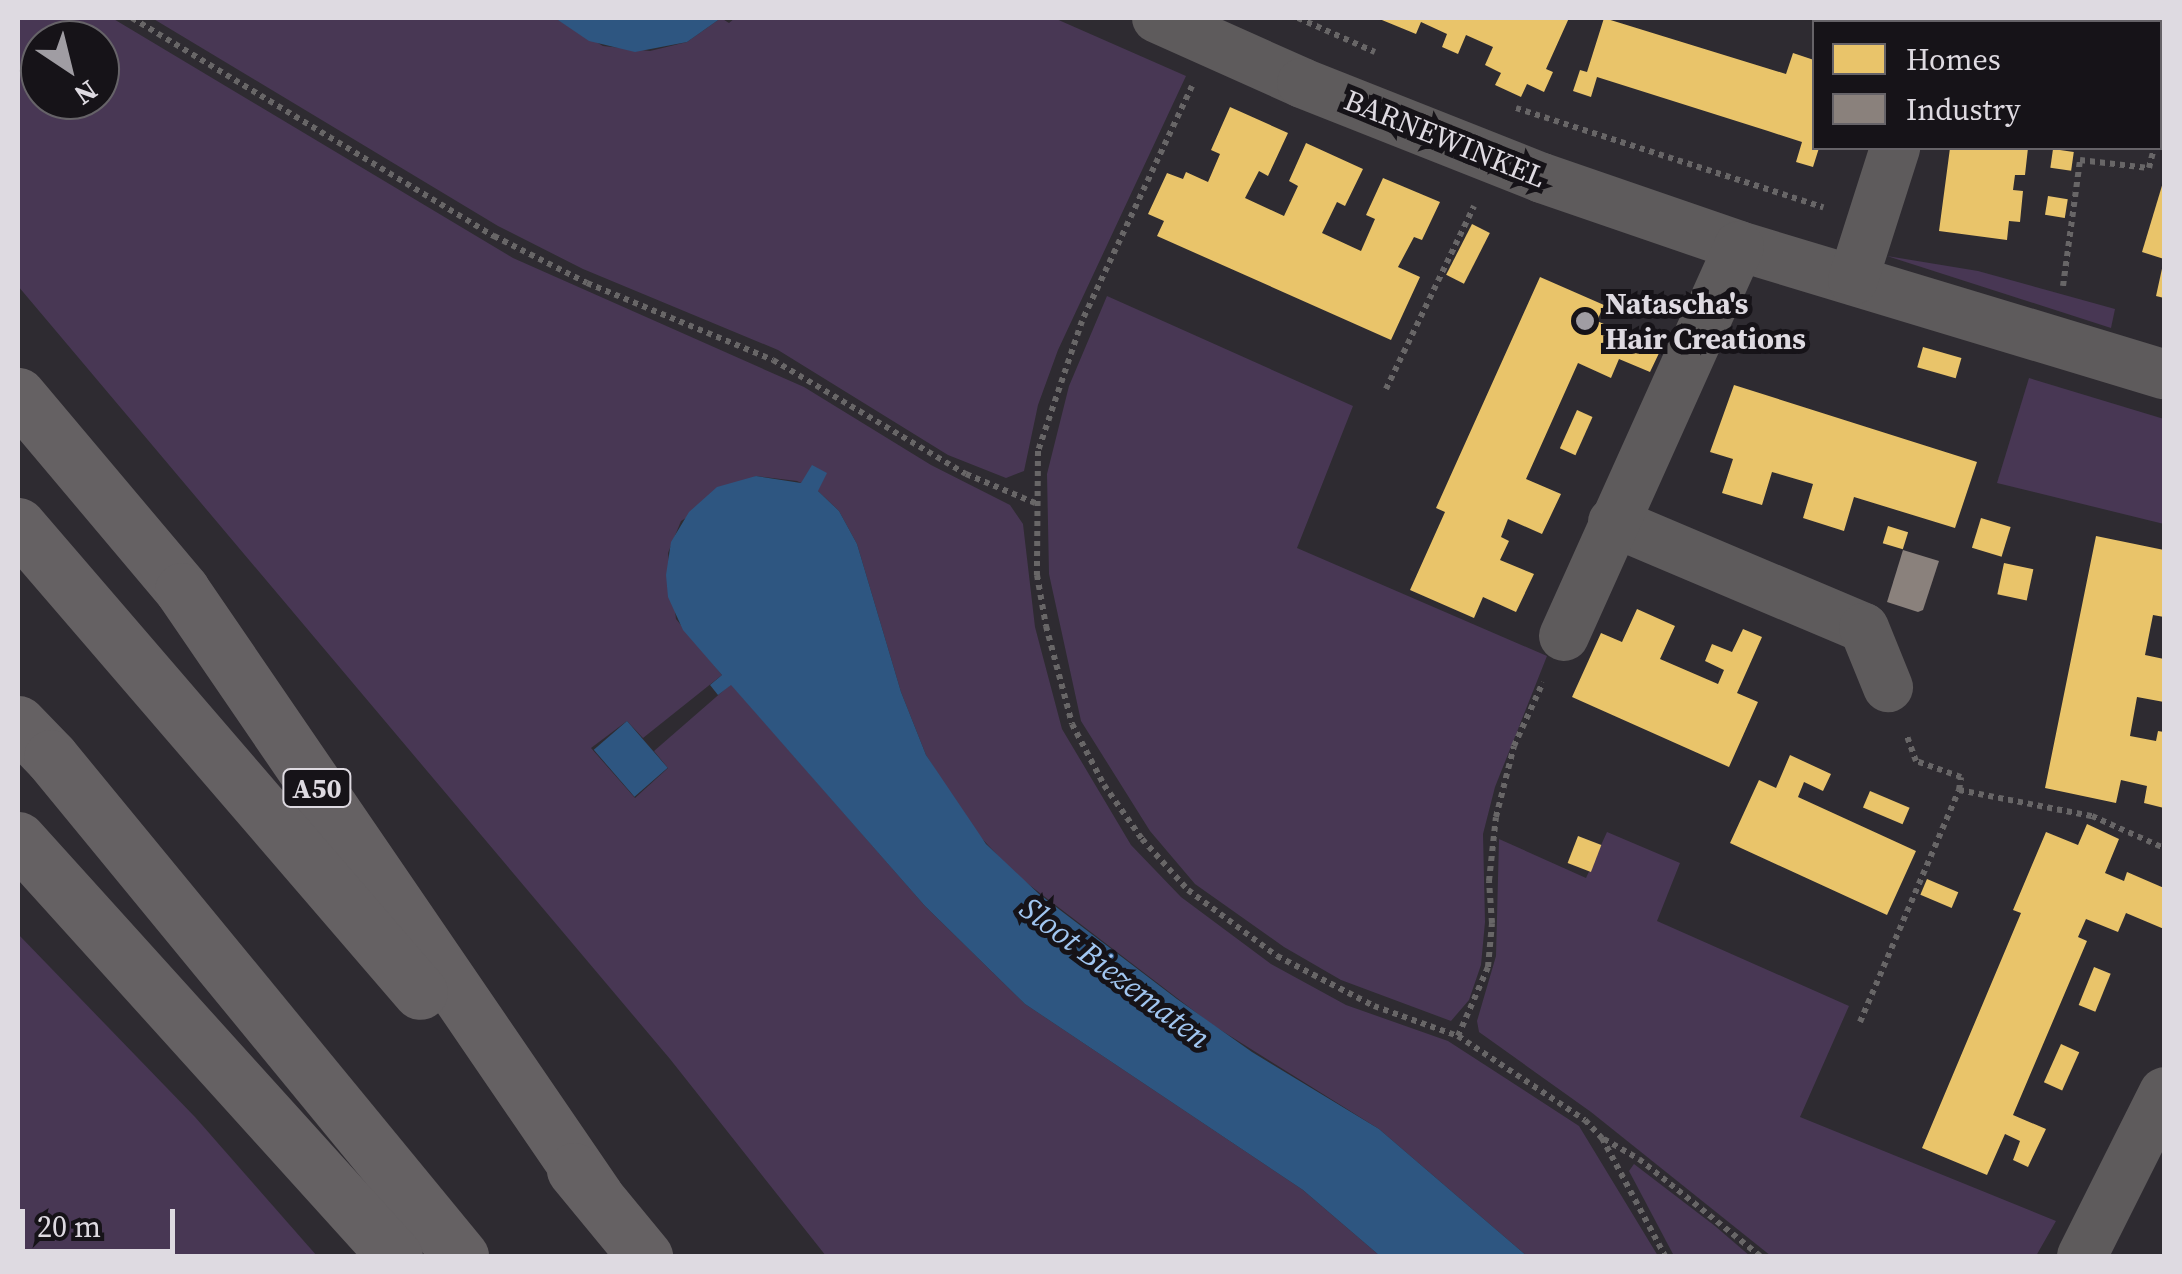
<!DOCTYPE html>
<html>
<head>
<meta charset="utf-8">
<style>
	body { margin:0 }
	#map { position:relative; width:2182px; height:1274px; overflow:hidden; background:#2e2b31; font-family:"Source Serif 4",serif }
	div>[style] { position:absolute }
	.green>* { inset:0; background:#483754 }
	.water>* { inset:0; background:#2e5681; transform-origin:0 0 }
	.homes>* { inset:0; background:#e9c46a; transform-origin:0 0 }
	.industry>* { inset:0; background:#8a817c }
	.path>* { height:6px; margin-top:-3px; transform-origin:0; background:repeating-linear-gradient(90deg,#686667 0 5px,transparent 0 10px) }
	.street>* { height:50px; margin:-25px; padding:0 25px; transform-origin:25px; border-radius:25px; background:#5e5b5c }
	.highway>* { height:55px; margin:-27.5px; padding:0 27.5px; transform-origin:27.5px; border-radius:27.5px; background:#656163 }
	.dots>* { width:28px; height:28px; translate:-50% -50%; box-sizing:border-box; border:5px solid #161318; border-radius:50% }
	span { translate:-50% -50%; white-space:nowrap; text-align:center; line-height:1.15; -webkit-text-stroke:10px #161318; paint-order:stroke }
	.shield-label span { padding:2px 8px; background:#161318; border:2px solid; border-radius:8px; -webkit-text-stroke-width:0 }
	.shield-label { font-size:28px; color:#dedae1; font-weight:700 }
	.street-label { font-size:30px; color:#dedae1 }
	.poi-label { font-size:30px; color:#dedae1; font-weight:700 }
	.left { translate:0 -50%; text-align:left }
	.water-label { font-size:32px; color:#a1c6f1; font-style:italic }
	.frame { position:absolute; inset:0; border:20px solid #dedae1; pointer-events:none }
	.legend { position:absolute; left:1812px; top:20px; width:350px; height:130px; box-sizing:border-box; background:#161318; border:2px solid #666368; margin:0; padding:12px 18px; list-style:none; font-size:30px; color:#dedae1 }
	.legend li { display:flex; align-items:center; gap:20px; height:50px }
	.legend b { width:50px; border:2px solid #666368 }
	.north { position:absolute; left:20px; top:20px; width:100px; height:100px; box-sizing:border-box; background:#161318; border:2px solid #666368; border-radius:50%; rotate:145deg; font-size:28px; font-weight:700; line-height:40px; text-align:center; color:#dedae1 }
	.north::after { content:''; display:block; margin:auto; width:35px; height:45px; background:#a09da3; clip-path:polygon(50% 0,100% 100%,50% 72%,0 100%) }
	.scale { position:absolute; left:20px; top:1209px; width:155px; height:45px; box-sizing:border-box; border:5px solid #dedae1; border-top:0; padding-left:12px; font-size:30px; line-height:35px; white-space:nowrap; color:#dedae1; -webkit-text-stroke:8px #161318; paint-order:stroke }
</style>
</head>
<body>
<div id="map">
	<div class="green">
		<i style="clip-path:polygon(evenodd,18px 18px,112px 18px,513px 258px,804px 387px,931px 465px,1010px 505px,1023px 524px,1035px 627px,1062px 729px,1131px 845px,1181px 897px,1271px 964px,1346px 1005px,1448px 1041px,1579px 1126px,1658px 1256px,1527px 1256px,1379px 1129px,1211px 1024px,1015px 874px,972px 828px,926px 755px,901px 692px,857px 544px,839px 511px,818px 491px,797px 481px,756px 476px,681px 521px,668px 553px,676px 619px,722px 675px,643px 738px,627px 721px,591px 748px,635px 798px,668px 768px,654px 751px,731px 684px,925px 906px,1025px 1004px,1303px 1190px,1380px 1256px,826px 1256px,670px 1059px,18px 286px,18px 18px,40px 40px,100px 40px,100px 100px,40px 100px,40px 40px)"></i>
		<i style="clip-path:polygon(152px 18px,555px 18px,603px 46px,650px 51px,687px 42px,721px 18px,729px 23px,735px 18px,1054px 18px,1186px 76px,1058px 350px,1038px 405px,1024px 471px,1006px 478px,948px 455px,778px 350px,583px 269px,498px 226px)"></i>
		<i style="clip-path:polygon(1887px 256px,1978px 271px,2115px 309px,2111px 328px)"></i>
		<i style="clip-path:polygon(1107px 296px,1353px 406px,1297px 548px,1547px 656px,1495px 787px,1483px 834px,1485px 922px,1481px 965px,1469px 1000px,1451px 1021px,1341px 980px,1284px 947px,1195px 884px,1150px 831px,1081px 721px,1049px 574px,1047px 474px,1069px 386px)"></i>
		<i style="clip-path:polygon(2029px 378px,2164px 419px,2164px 524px,1997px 483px)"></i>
		<i style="clip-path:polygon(1607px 832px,1680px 863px,1657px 921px,1849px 1006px,1800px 1117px,2056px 1221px,2036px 1256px,1771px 1256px,1591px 1112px,1479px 1032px,1477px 1021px,1496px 956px,1499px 839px,1586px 878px)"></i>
		<i style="clip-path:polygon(18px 934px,195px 1117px,317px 1256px,18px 1256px)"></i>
		<i style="clip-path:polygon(1634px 1164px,1715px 1226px,1750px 1256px,1674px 1256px,1629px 1171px)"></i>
	</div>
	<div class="water">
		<i style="clip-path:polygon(555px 18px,721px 18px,687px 42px,635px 52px,589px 41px)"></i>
		<i style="clip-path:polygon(812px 465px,827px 473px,818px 491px,839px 511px,857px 544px,901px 692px,926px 755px,986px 844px,1039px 894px,1177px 999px,1252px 1052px,1379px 1129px,1527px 1256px,1380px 1256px,1303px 1190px,1025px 1004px,925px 906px,731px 685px,718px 695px,710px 685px,722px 675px,683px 630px,668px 597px,666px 575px,671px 542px,689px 512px,717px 487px,756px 476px,801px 483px)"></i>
		<i style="left:627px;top:721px;width:62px;height:44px;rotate:49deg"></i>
	</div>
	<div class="homes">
		<i style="clip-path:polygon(1377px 18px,1569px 18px,1546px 69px,1553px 72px,1544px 92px,1527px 84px,1521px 97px,1495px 85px,1501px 73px,1485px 65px,1493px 47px,1466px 35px,1458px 54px,1442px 47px,1447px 34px,1421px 22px,1416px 34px)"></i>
		<i style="clip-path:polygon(1604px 18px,1786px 74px,1793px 53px,1814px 60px,1813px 143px,1819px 148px,1813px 167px,1796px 162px,1802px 142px,1768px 131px,1597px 77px,1591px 97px,1573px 91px,1580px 70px,1587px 72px)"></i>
		<i style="left:1995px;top:18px;width:60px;height:4px"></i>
		<i style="clip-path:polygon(1230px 107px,1288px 133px,1268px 176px,1259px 171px,1245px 198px,1284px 216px,1298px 186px,1289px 181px,1306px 143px,1363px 169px,1345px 206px,1337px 202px,1322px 233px,1361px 251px,1375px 219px,1366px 215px,1383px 178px,1440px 202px,1422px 240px,1414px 237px,1398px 267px,1420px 277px,1391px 340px,1157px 236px,1164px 221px,1148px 214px,1167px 173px,1183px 179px,1186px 172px,1208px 182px,1220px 154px,1211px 150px)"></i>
		<i style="clip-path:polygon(1950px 148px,2028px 148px,2025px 175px,2015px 175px,2013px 190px,2023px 191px,2020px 222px,2009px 221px,2007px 240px,1939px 231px)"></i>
		<i style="left:2053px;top:149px;width:21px;height:19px;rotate:8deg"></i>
		<i style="clip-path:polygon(2164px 179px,2164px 259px,2142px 252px)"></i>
		<i style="left:2048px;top:196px;width:20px;height:19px;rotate:9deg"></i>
		<i style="left:1472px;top:224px;width:20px;height:57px;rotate:27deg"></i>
		<i style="clip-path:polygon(2163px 264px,2164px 265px,2164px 298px,2156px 296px)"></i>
		<i style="clip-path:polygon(1540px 277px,1604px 305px,1597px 321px,1661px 349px,1650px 372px,1619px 359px,1611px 378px,1578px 363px,1526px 479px,1561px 494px,1542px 534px,1508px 519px,1501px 537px,1509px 541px,1500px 560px,1534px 574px,1516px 612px,1483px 597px,1474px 618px,1410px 590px,1445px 512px,1436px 508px)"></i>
		<i style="left:1923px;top:347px;width:40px;height:21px;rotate:16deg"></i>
		<i style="clip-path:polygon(1734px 385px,1977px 462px,1955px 528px,1854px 497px,1844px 531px,1803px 518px,1813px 484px,1772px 472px,1762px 505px,1722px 493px,1733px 459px,1710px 452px)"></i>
		<i style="left:1577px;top:410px;width:17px;height:42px;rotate:24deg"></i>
		<i style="left:1981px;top:518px;width:31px;height:31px;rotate:17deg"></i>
		<i style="left:1888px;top:526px;width:21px;height:18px;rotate:17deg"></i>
		<i style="clip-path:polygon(2096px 536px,2164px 550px,2164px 617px,2153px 615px,2145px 655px,2164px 659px,2164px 702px,2137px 697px,2130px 736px,2156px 741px,2158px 731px,2164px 732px,2164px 808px,2144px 803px,2147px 786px,2121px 780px,2116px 803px,2045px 788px)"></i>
		<i style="left:2004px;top:563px;width:30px;height:32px;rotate:12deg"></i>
		<i style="clip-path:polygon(1637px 609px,1675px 626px,1660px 659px,1718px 684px,1724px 670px,1705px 661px,1712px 644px,1732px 652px,1743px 629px,1762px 637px,1737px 693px,1758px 702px,1729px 767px,1572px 697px,1601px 633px,1622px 642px)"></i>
		<i style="clip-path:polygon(1790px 755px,1831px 774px,1823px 791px,1804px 782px,1798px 797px,1916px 851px,1887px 915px,1730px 843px,1759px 780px,1776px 788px)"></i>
		<i style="left:1870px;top:791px;width:43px;height:18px;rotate:23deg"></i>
		<i style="clip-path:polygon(2087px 824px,2119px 839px,2105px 873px,2124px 881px,2127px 872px,2164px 888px,2164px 929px,2126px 913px,2118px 932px,2086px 919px,2078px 937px,2087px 941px,2013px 1115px,2046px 1129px,2028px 1167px,2013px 1160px,2020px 1141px,2005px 1134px,1987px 1175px,1922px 1148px,2021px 913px,2013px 910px,2046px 832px,2078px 845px)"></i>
		<i style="left:1578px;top:836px;width:25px;height:29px;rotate:21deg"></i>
		<i style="left:1927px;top:879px;width:34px;height:17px;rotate:23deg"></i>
		<i style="left:2094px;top:967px;width:18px;height:41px;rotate:22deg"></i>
		<i style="left:2061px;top:1044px;width:20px;height:42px;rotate:24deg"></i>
	</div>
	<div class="industry">
		<i style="clip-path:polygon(1903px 550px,1939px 561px,1923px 610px,1918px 612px,1887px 602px)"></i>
	</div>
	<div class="path">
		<i style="left:132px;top:18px;width:423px;rotate:31.1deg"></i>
		<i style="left:494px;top:236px;width:104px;rotate:26.8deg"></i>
		<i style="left:587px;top:283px;width:201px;rotate:22.5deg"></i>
		<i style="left:773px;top:360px;width:224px;rotate:30.6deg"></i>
		<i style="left:966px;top:474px;width:75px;rotate:22.8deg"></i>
		<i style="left:1298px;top:18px;width:84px;rotate:23.8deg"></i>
		<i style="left:1192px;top:86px;width:259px;rotate:115.1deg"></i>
		<i style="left:1082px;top:321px;width:137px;rotate:108.7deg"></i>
		<i style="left:1038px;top:451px;width:124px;rotate:90.5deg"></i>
		<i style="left:1037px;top:575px;width:52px;rotate:80deg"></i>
		<i style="left:1046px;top:626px;width:101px;rotate:75.1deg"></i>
		<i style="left:1072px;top:724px;width:69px;rotate:62.3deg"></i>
		<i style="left:1104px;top:785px;width:66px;rotate:54.9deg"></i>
		<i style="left:1142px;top:839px;width:69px;rotate:48deg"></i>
		<i style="left:1188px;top:890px;width:111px;rotate:36.6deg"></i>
		<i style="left:1277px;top:956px;width:109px;rotate:27.3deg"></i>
		<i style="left:1374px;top:1006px;width:89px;rotate:19.7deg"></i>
		<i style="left:1458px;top:1036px;width:152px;rotate:33.5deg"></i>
		<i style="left:1585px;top:1120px;width:25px;rotate:47deg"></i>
		<i style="left:1602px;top:1138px;width:134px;rotate:61.9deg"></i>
		<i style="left:1516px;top:108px;width:323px;rotate:17.9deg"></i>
		<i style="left:2160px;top:129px;width:18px;rotate:-77deg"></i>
		<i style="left:2063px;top:286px;width:127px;rotate:-82.3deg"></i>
		<i style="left:2080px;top:160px;width:69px;rotate:6.6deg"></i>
		<i style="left:2149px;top:168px;width:21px;rotate:-76deg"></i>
		<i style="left:1386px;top:389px;width:203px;rotate:-64.3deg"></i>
		<i style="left:1959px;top:790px;width:136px;rotate:11.1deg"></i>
		<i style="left:2092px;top:816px;width:79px;rotate:24deg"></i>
		<i style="left:1860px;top:1022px;width:252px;rotate:-66.9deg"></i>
		<i style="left:1959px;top:790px;width:13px;rotate:-81deg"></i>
		<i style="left:1961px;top:777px;width:48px;rotate:-160.4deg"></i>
		<i style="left:1916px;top:761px;width:29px;rotate:-110deg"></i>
		<i style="left:1458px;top:1036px;width:75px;rotate:-66.5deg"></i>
		<i style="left:1488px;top:967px;width:44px;rotate:-84.8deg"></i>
		<i style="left:1492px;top:923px;width:42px;rotate:-94.1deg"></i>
		<i style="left:1489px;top:881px;width:64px;rotate:-83.8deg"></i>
		<i style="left:1496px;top:817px;width:73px;rotate:-75.8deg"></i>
		<i style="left:1514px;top:746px;width:70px;rotate:-65.6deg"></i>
		<i style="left:1604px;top:1139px;width:40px;rotate:29.7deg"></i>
		<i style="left:1639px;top:1159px;width:155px;rotate:38.7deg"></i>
	</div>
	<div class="street">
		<i style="left:1157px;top:18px;width:159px;rotate:24.1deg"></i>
		<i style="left:1302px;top:83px;width:258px;rotate:21.6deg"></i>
		<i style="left:1542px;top:178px;width:208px;rotate:19deg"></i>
		<i style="left:1739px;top:246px;width:444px;rotate:16.8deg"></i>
		<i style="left:1919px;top:22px;width:4px;rotate:-90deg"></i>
		<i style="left:1853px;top:280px;width:139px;rotate:-72.3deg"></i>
		<i style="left:1613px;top:522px;width:272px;rotate:22.9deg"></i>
		<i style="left:1864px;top:628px;width:64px;rotate:67.9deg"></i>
		<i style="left:1564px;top:636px;width:427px;rotate:-65.8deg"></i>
		<i style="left:2082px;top:1256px;width:183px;rotate:-63.4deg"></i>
	</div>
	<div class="highway">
		<i style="left:18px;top:395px;width:255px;rotate:49.9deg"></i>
		<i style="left:182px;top:590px;width:734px;rotate:55.66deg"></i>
		<i style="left:18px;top:525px;width:616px;rotate:49.28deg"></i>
		<i style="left:18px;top:723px;width:47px;rotate:45.9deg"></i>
		<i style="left:51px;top:757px;width:646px;rotate:50.59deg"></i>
		<i style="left:18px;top:839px;width:562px;rotate:47.88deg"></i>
		<i style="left:574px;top:1170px;width:112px;rotate:50.5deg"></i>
	</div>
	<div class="dots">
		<i style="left:1585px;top:321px;background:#a09da3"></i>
	</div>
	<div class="shield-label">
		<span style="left:317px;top:788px">A50</span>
	</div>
	<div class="street-label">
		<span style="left:1445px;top:139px;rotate:22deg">BARNEWINKEL</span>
	</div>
	<div class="poi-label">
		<span class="left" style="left:1605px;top:321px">Natascha's<br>Hair Creations</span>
	</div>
	<div class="water-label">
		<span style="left:1115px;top:973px;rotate:37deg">Sloot Biezematen</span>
	</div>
	<div class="frame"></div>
	<ul class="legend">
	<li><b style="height:28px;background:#e9c46a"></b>Homes</li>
	<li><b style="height:28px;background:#8a817c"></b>Industry</li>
	</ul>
	<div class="north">N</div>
	<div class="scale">20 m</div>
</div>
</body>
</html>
